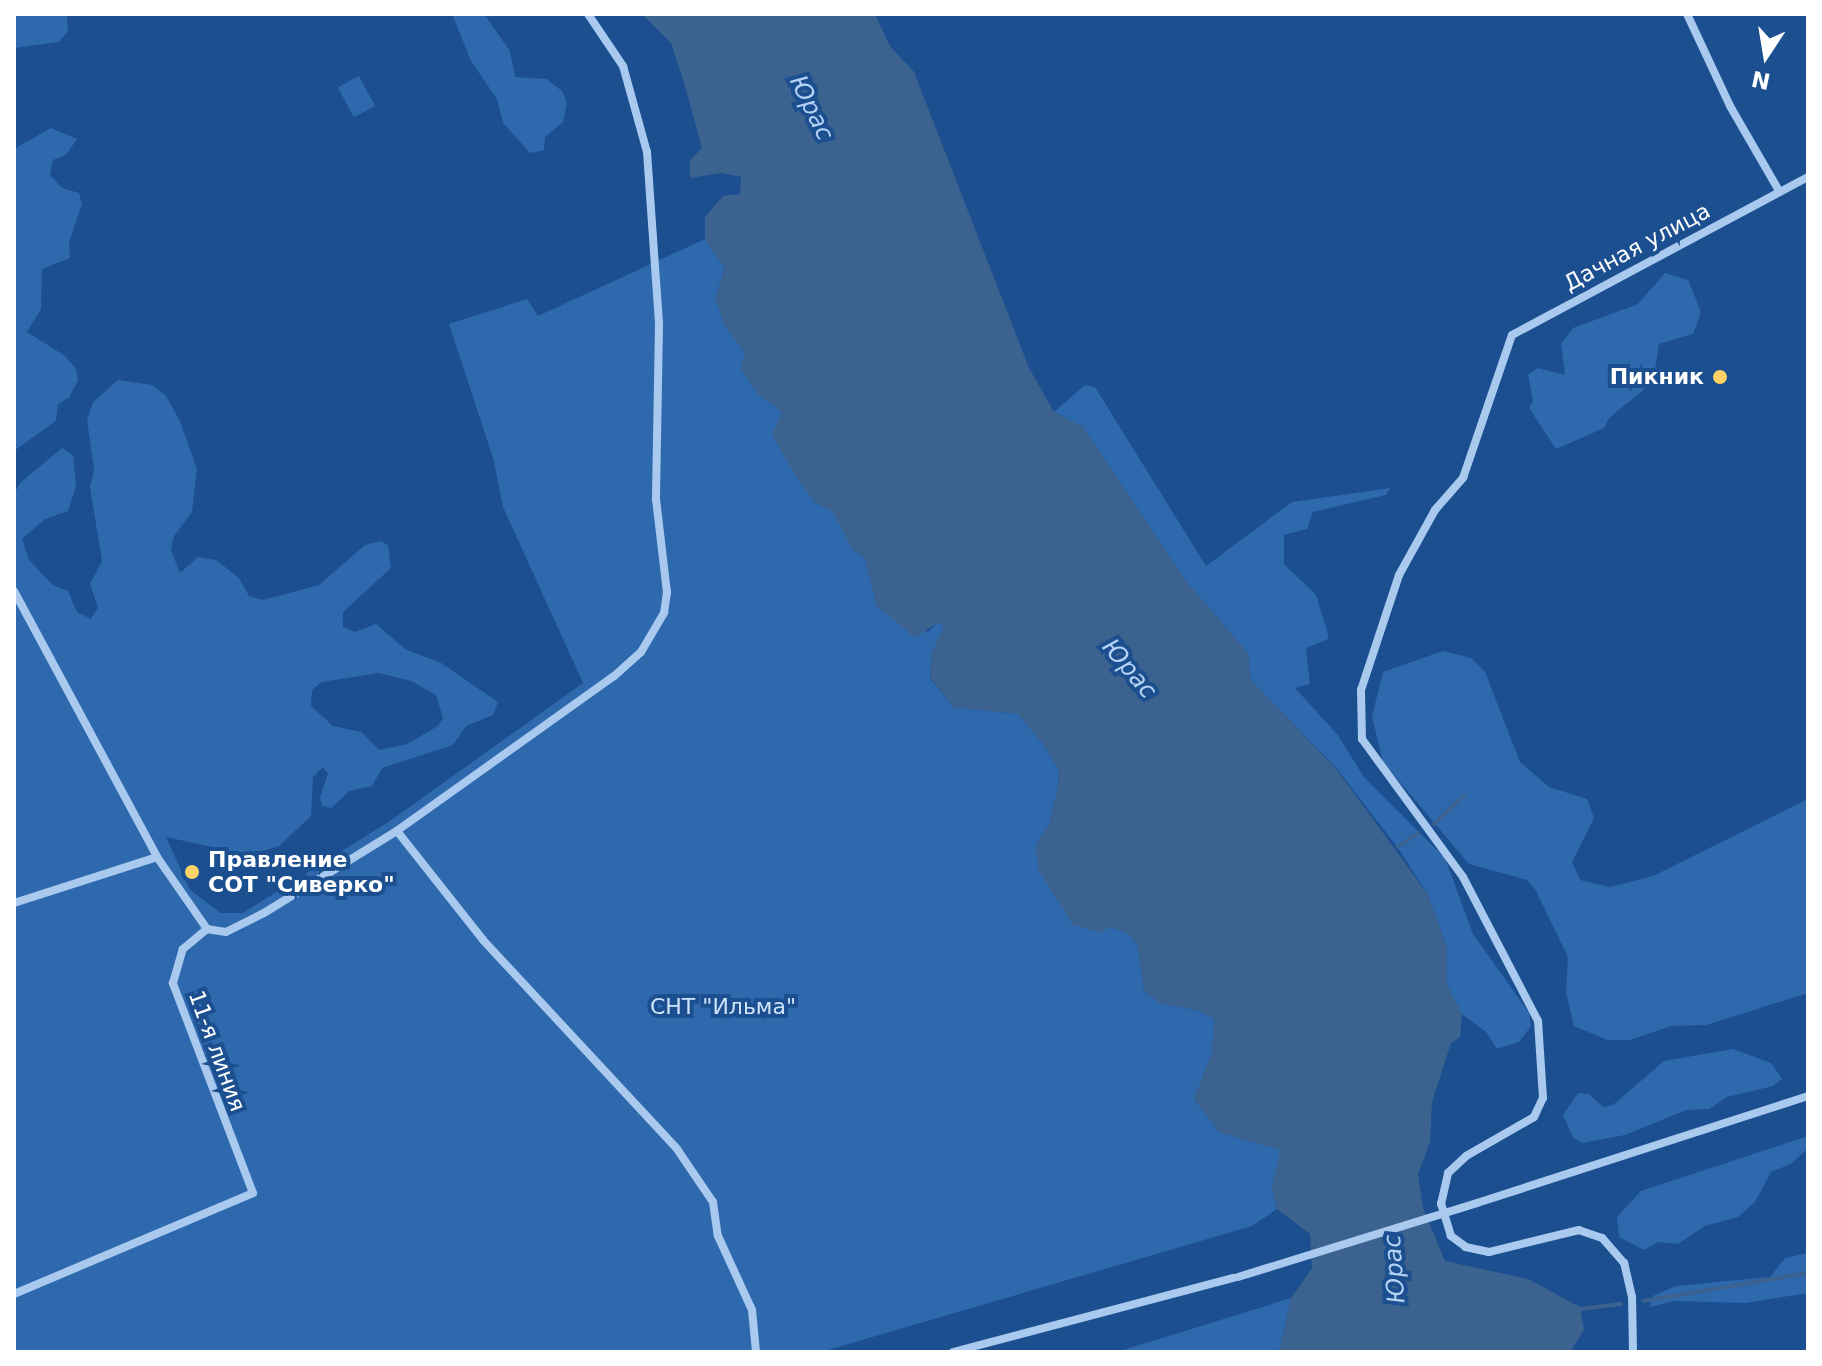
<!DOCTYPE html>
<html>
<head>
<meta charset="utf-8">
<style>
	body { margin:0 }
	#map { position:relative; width:1822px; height:1366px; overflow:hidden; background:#1b4f8f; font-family:"DejaVu Sans",sans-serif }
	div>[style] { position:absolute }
	.green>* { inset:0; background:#2e69ad; transform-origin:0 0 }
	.water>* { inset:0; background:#3c6290 }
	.stream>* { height:4px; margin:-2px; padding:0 2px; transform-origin:2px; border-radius:2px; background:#3c6290 }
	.minor>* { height:8px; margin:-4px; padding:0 4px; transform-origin:4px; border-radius:4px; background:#a9c9ee }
	.minor-bridge>* { height:8px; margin:-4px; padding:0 4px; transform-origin:4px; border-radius:4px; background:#a9c9ee }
	.dots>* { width:22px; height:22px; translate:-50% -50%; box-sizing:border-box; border:4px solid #1b4f8f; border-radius:50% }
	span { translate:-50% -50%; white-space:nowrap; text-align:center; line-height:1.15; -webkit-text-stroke:8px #1b4f8f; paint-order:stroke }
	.street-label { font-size:22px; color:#fff }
	.poi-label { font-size:22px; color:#fff; font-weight:700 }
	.right { translate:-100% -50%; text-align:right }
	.left { translate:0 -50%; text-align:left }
	.park-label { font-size:22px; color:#cfe3fa }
	.water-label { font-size:24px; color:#b5d3f5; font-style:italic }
	.frame { position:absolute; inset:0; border:16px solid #fff; pointer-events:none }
	.north { position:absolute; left:1726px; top:16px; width:80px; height:80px; -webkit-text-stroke:6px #1b4f8f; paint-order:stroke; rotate:192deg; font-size:22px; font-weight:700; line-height:32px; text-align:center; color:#fff }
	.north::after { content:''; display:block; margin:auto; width:28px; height:36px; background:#fff; clip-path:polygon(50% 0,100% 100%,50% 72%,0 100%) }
</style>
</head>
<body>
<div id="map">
	<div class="green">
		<i style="clip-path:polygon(14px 14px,67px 14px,68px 31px,59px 42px,14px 48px)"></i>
		<i style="clip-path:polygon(452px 14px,484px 14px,510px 51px,515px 77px,546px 79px,562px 91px,567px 103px,563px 122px,545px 137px,544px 150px,530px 153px,503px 123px,497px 99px,471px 61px)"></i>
		<i style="left:359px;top:76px;width:34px;height:24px;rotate:62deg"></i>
		<i style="clip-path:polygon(51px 128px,77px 139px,66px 155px,53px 160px,50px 175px,62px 188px,79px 193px,82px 204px,69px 242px,70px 258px,42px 269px,41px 309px,27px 332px,65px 356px,76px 369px,78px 380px,69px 398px,58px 404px,56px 421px,14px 451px,14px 149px)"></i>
		<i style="clip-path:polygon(evenodd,705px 239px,725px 268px,715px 298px,726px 326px,745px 353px,741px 368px,758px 394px,782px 412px,773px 434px,815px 503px,832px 510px,852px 548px,865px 559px,877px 606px,928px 632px,937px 623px,945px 625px,932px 653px,930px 678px,953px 707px,1018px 714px,1044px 745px,1059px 770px,1058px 786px,1050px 822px,1036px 845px,1111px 927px,1129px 934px,1138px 947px,1144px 991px,1161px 1004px,1197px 1010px,1215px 1019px,1212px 1053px,1194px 1099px,1219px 1132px,1281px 1150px,1272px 1188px,1277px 1209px,1252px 1226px,821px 1352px,14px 1352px,14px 494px,20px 483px,62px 448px,73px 455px,76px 486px,68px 511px,45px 519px,22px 539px,29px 560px,53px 585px,68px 591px,77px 612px,91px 619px,98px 608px,90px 584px,102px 561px,90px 487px,94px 470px,87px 420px,93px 402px,118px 380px,153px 385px,166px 396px,180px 421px,197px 469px,192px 512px,174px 536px,171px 550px,180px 573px,198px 557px,216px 560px,239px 578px,249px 596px,263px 600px,319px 585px,365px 545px,381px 541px,388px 545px,391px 568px,343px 612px,343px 627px,355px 632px,376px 624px,405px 649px,441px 663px,498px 702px,493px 715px,466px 726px,453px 745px,382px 768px,372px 786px,349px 791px,331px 808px,322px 806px,320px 797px,328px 774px,323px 767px,313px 777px,311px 816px,279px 846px,249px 855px,166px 837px,190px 890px,221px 913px,243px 913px,390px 821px,583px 683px,503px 507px,494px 461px,449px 324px,527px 299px,538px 316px,705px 239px,379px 673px,411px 681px,436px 695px,443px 718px,438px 726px,407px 744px,379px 750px,361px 732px,333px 726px,311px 706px,312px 690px,322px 682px,379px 673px)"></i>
		<i style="clip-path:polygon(1665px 273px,1688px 280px,1701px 312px,1693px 334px,1659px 344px,1653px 382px,1609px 418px,1604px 428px,1556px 449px,1529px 408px,1533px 401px,1528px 374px,1538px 368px,1565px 375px,1561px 344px,1573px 328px,1638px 304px)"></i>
		<i style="clip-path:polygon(1085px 385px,1095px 387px,1206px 566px,1292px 502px,1390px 488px,1386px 495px,1313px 512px,1307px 529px,1284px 535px,1284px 564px,1316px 595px,1328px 634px,1328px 639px,1306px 648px,1310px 684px,1295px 688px,1337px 734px,1364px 777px,1445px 858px,1473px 934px,1529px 1013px,1531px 1026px,1519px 1042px,1497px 1049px,1486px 1032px,1462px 1014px,1447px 985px,1447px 947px,1427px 893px,1398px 848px,1338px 770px,1251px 680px,1248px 653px,1185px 580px,1083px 427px,1054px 412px)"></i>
		<i style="clip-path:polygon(1443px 651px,1471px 658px,1485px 672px,1520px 762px,1549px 787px,1587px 799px,1594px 818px,1572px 862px,1580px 880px,1610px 887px,1653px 876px,1808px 799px,1808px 993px,1706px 1025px,1671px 1026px,1630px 1040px,1607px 1040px,1574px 1026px,1566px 992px,1568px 957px,1535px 889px,1527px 880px,1469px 864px,1383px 762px,1372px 716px,1383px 672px)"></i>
		<i style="clip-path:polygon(1733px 1049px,1771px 1063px,1782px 1079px,1773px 1086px,1727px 1097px,1709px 1109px,1686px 1110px,1625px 1135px,1582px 1143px,1573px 1137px,1563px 1115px,1578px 1093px,1589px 1094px,1603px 1107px,1613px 1105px,1664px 1061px)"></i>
		<i style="clip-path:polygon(1808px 1136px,1808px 1148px,1791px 1164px,1771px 1172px,1755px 1202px,1738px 1217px,1705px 1226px,1678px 1244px,1658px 1242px,1644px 1250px,1619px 1237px,1617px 1217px,1641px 1191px)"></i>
		<i style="clip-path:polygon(1808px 1253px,1808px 1293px,1746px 1303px,1674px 1301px,1650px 1307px,1653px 1296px,1676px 1286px,1770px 1277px,1785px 1258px)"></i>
		<i style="clip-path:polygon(1291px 1298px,1279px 1352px,1117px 1352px)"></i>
	</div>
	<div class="water">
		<i style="clip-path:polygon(642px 14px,875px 14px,890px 46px,914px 72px,1029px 368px,1054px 412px,1083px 427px,1185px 580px,1248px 653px,1251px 680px,1338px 771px,1427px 893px,1447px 947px,1447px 985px,1462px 1014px,1460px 1037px,1451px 1043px,1432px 1102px,1430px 1142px,1418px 1174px,1423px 1208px,1445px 1261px,1528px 1279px,1580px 1307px,1584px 1330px,1570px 1352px,1279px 1352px,1291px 1298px,1312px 1268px,1310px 1234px,1277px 1209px,1272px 1188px,1280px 1150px,1219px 1132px,1194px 1099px,1212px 1053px,1214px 1019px,1197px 1010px,1161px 1004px,1144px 991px,1138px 947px,1129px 934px,1111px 927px,1100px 932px,1073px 925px,1038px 869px,1036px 845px,1050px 822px,1058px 786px,1059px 770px,1044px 745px,1018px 714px,953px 707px,930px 677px,932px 653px,944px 625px,937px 623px,915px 638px,877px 606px,865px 559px,852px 548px,832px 511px,815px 503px,793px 472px,772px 434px,782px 412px,758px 394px,741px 368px,745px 353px,725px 326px,715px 298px,725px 268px,705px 239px,705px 217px,723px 196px,740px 194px,741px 177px,721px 173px,690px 178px,690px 160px,702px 148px,683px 79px,671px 43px)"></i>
	</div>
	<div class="stream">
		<i style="left:1434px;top:824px;width:42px;rotate:-43.1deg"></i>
		<i style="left:1398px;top:847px;width:24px;rotate:-35deg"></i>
		<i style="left:1644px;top:1301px;width:166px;rotate:-9.7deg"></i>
		<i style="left:1581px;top:1309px;width:40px;rotate:-7.1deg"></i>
	</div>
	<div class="minor">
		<i style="left:588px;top:14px;width:63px;rotate:56.1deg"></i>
		<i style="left:623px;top:66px;width:89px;rotate:74.4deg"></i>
		<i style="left:647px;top:152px;width:173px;rotate:86deg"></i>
		<i style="left:659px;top:325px;width:174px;rotate:91deg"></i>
		<i style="left:656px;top:499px;width:94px;rotate:83.3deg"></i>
		<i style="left:667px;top:592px;width:21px;rotate:98deg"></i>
		<i style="left:664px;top:613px;width:45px;rotate:120.5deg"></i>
		<i style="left:641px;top:652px;width:36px;rotate:138deg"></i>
		<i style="left:614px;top:676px;width:267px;rotate:144.5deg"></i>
		<i style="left:397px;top:831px;width:139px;rotate:51.7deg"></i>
		<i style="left:483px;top:940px;width:285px;rotate:47.1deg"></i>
		<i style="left:677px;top:1149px;width:64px;rotate:55.8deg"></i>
		<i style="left:713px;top:1202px;width:34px;rotate:82deg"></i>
		<i style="left:718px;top:1236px;width:81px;rotate:65.3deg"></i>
		<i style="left:752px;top:1310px;width:42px;rotate:84.6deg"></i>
		<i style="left:1687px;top:14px;width:102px;rotate:64.9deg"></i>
		<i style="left:1730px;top:106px;width:98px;rotate:60deg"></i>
		<i style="left:14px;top:591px;width:302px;rotate:61.7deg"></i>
		<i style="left:157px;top:857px;width:88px;rotate:55.2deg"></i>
		<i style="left:207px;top:929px;width:19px;rotate:9deg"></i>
		<i style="left:226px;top:932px;width:42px;rotate:-26.6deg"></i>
		<i style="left:264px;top:913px;width:156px;rotate:-31.7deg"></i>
		<i style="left:14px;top:903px;width:150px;rotate:-17.8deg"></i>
		<i style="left:1477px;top:1203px;width:348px;rotate:-17.9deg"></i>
		<i style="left:14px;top:1294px;width:259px;rotate:-22.9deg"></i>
		<i style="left:253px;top:1193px;width:225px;rotate:-110.9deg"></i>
		<i style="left:173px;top:983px;width:35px;rotate:-74deg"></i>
		<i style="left:183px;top:949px;width:31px;rotate:-40deg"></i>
		<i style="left:953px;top:1352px;width:290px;rotate:-14.8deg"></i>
		<i style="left:1633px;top:1352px;width:55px;rotate:-91deg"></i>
		<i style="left:1632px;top:1297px;width:35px;rotate:-103deg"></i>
		<i style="left:1624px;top:1263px;width:33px;rotate:-131deg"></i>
		<i style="left:1602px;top:1238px;width:24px;rotate:-161deg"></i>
		<i style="left:1579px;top:1230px;width:93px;rotate:166.3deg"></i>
		<i style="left:1489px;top:1252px;width:24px;rotate:-168deg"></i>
		<i style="left:1466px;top:1247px;width:19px;rotate:-144deg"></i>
		<i style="left:1451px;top:1236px;width:34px;rotate:-107deg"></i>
		<i style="left:1441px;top:1204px;width:32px;rotate:-77deg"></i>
		<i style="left:1448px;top:1173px;width:25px;rotate:-43deg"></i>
		<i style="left:1466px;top:1156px;width:78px;rotate:-29.8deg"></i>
		<i style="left:1534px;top:1117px;width:21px;rotate:-65deg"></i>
		<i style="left:1543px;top:1098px;width:77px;rotate:-93.7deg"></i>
		<i style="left:1538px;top:1021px;width:162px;rotate:-117.5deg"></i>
		<i style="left:1463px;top:877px;width:171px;rotate:-126.2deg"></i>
		<i style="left:1362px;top:739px;width:49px;rotate:-91.2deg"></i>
		<i style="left:1361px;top:690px;width:121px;rotate:-71.7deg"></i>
		<i style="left:1399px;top:575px;width:74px;rotate:-61deg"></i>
		<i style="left:1435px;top:510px;width:43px;rotate:-48.8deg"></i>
		<i style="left:1463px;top:478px;width:151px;rotate:-71.1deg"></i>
		<i style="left:1512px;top:335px;width:336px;rotate:-28.1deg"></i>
	</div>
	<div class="minor-bridge">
		<i style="left:1238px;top:1277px;width:250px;rotate:-17.2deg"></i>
	</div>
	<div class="dots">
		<i style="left:1720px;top:377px;background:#ffd166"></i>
		<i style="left:192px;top:872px;background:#ffd166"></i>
	</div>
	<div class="street-label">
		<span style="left:1637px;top:247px;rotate:-28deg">Дачная улица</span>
		<span style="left:217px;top:1051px;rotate:70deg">11-я линия</span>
	</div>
	<div class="poi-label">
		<span class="right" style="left:1704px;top:377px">Пикник</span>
		<span class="left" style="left:208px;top:872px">Правление<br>СОТ "Сиверко"</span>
	</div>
	<div class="park-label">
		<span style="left:723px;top:1007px">СНТ "Ильма"</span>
	</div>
	<div class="water-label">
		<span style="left:811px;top:108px;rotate:64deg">Юрас</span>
		<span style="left:1129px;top:669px;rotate:50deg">Юрас</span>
		<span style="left:1395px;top:1269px;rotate:-94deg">Юрас</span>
	</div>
	<div class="frame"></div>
	<div class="north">N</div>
</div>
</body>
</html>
